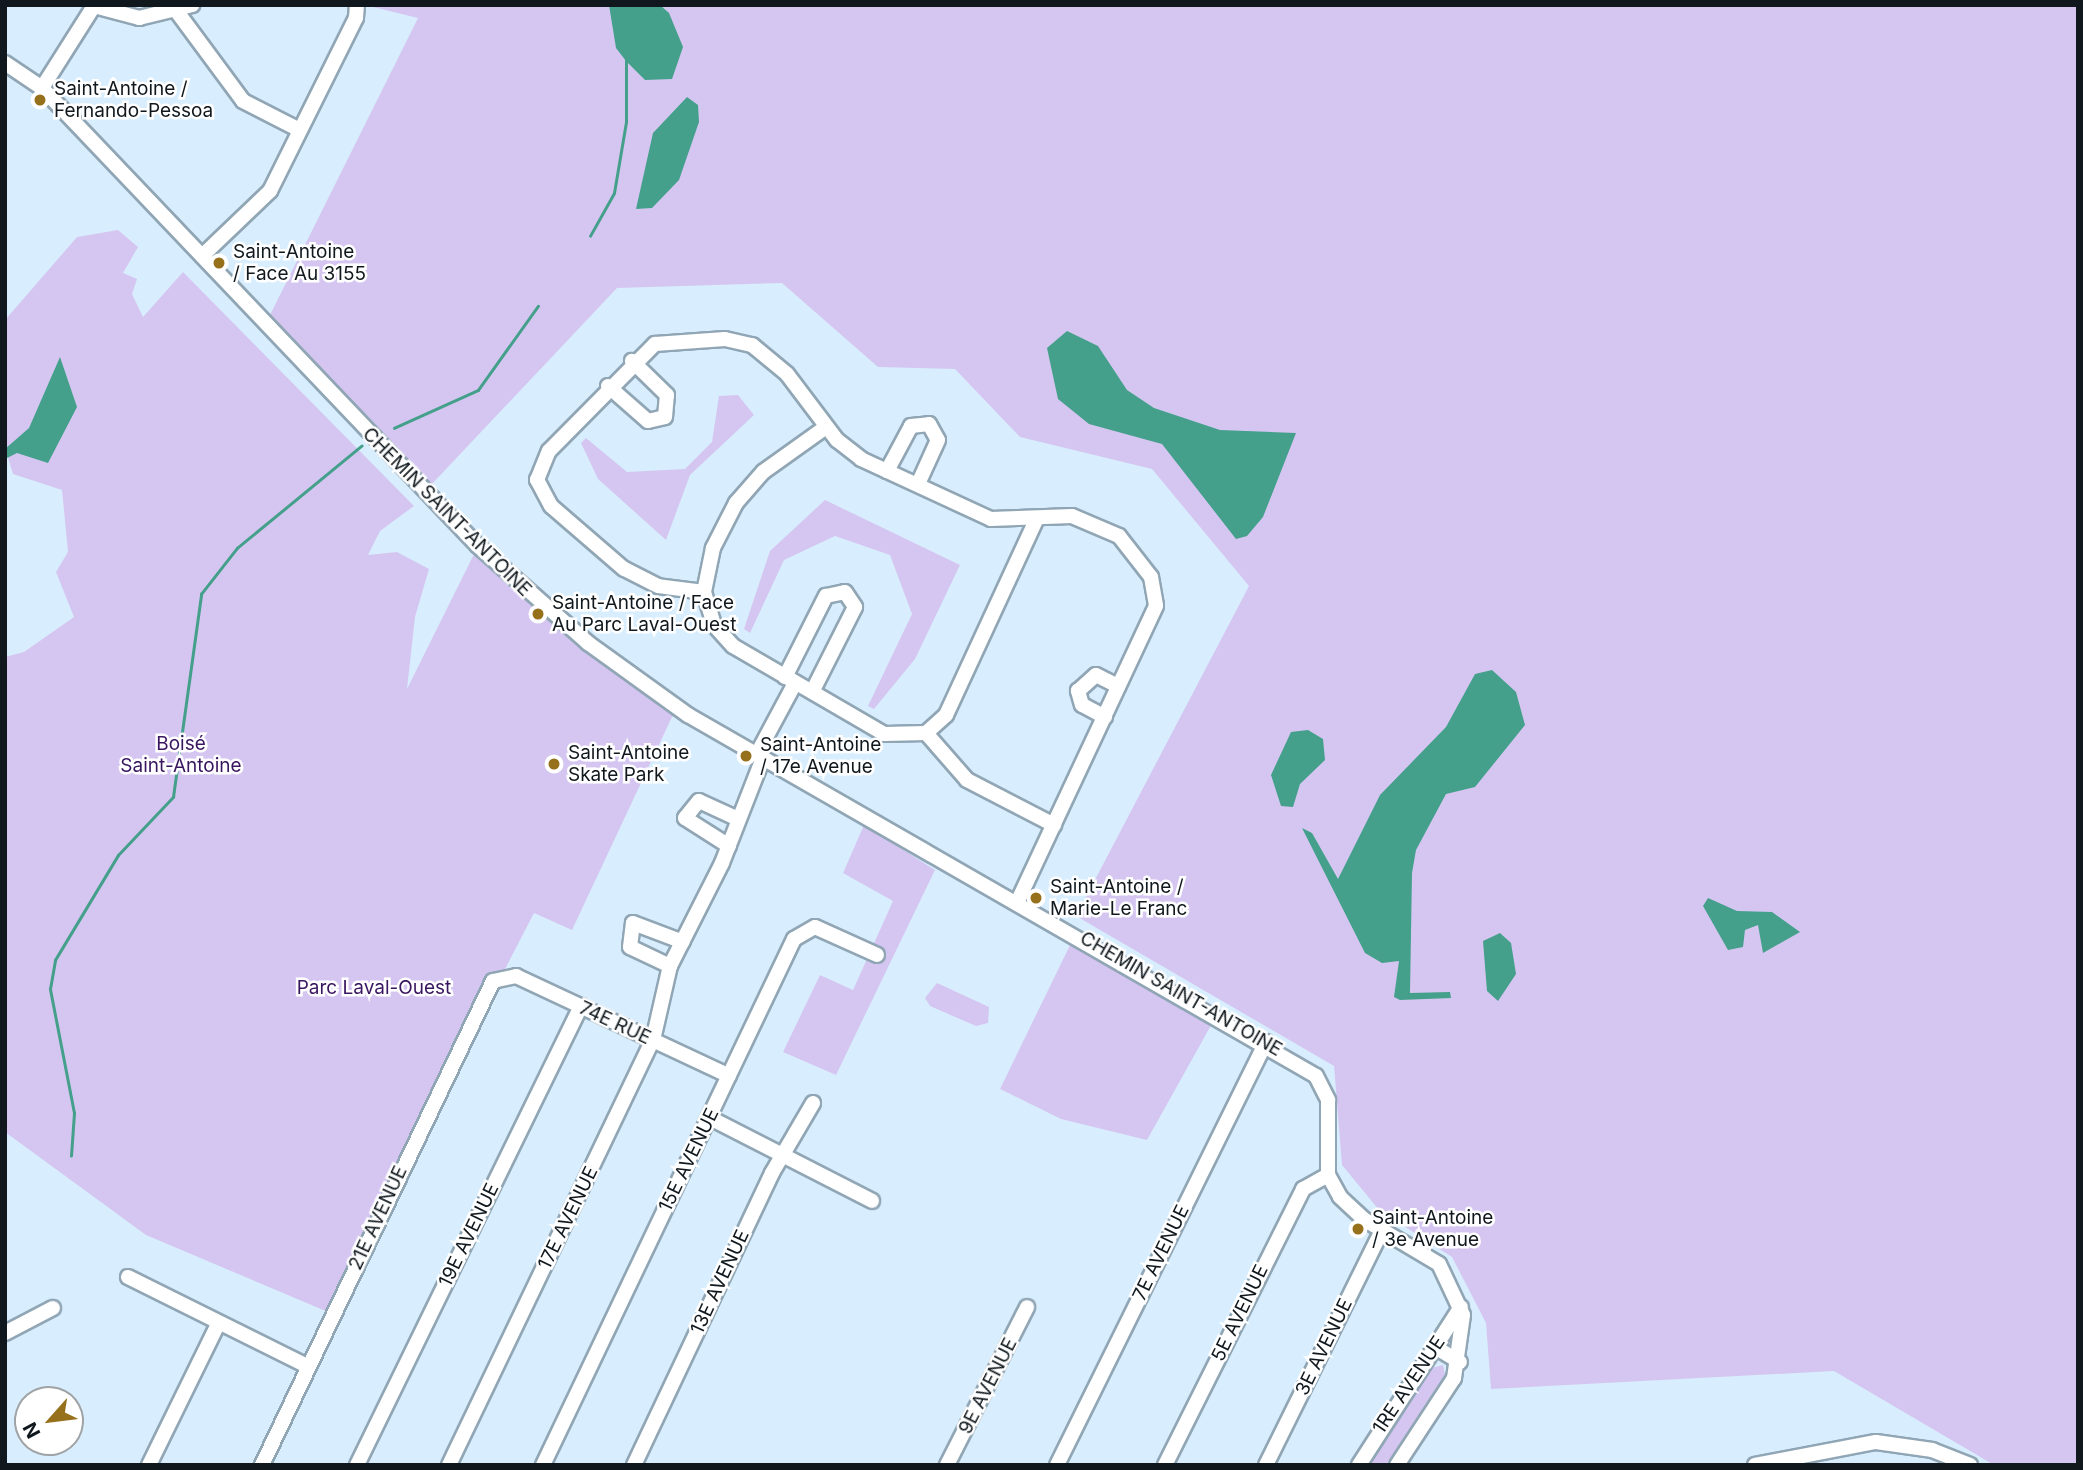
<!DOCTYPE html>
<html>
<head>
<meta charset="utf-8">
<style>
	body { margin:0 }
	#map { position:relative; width:2083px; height:1470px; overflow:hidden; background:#d8eefe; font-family:Inter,sans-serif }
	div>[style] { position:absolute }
	.green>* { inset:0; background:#d5c6f1 }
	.water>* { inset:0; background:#449f8b }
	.stream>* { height:2.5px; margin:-1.25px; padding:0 1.25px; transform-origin:1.25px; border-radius:1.25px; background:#449f8b }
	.roads { filter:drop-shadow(2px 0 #91a6b5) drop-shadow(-2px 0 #91a6b5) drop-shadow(0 2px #91a6b5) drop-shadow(0 -2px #91a6b5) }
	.minor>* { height:14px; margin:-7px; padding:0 7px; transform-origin:7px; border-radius:7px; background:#fff }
	.dots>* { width:19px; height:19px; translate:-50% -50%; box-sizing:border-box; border:4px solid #fff; border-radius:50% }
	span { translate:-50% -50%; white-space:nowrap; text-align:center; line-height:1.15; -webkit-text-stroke:5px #fff; paint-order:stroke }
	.poi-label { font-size:19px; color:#10181d }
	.left { translate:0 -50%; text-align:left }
	.street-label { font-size:19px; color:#10181d }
	.park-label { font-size:19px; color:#391660 }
	.frame { position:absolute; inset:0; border:7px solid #10181d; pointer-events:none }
	.north { position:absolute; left:14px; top:1386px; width:70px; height:70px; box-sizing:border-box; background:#fff; border:2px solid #9fa3a5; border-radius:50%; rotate:242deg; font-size:19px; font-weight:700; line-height:28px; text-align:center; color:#10181d }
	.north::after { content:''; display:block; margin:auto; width:24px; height:32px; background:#96701a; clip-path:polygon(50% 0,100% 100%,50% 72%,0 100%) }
</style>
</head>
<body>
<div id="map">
	<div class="green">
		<i style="clip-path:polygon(365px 5px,2078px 5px,2078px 1465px,1994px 1465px,1834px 1371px,1491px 1389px,1486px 1323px,1452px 1257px,1379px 1210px,1342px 1165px,1334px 1066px,1076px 916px,1249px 586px,1152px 469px,1020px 437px,955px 369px,878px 367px,782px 283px,617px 288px,431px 485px,269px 317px,418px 18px)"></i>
		<i style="clip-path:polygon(118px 230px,138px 247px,123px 273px,137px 279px,132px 294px,143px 317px,183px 272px,414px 506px,380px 531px,368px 555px,397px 552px,429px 569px,415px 617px,407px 689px,478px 546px,545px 610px,679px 702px,572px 930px,534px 913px,328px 1312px,146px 1235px,5px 1132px,5px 657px,24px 652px,74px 617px,56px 572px,68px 552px,62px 490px,13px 474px,5px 448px,5px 320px,77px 237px)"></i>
		<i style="clip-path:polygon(738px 395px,754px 415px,690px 475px,666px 540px,598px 479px,581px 443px,586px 438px,627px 472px,685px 469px,712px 442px,719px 396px)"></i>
		<i style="clip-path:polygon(825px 500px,960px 565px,915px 659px,874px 709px,868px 706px,912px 614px,890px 555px,835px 536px,784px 560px,750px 633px,744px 629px,770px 551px)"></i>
		<i style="clip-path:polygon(864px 825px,935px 870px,836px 1075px,783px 1052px,820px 975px,853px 990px,893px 901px,843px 873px)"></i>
		<i style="clip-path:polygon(1072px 941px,1214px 1020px,1147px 1140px,1061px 1119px,1000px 1089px)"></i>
		<i style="clip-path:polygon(937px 983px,989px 1007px,988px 1023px,976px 1026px,930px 1006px,925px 998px)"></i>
		<i style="clip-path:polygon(1443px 1365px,1445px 1374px,1386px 1465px,1364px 1465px,1428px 1369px)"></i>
	</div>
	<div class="water">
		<i style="clip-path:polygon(609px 5px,660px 5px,669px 13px,683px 47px,672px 79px,645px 80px,626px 61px,616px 48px)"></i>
		<i style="clip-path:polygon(687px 97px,698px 105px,699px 122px,679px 180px,652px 208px,636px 209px,653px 133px)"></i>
		<i style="clip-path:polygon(1067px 331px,1098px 346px,1127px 390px,1154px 408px,1220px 430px,1296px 433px,1263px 517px,1247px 536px,1236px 539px,1162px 444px,1089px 424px,1058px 399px,1047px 348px)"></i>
		<i style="clip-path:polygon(60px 357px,77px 407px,48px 463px,17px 453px,5px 459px,5px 449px,29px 428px)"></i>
		<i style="clip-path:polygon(1492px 670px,1516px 692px,1525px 725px,1475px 787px,1446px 794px,1416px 850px,1412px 873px,1410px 993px,1450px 992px,1451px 998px,1400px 1000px,1394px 997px,1399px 961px,1382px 963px,1365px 953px,1302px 828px,1312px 833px,1338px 879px,1380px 795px,1446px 727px,1475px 674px)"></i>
		<i style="clip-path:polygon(1308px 730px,1323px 739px,1325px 760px,1300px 784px,1293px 807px,1281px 806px,1271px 775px,1291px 732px)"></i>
		<i style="clip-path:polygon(1708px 898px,1737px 911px,1772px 912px,1800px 932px,1763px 953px,1758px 925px,1745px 930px,1743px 947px,1728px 950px,1703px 906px)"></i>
		<i style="clip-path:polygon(1500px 933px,1511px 943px,1516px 974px,1498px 1001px,1487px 991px,1483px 941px)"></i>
	</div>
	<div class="stream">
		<i style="left:590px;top:236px;width:49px;rotate:-60.8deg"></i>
		<i style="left:614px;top:193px;width:72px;rotate:-80.4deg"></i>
		<i style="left:626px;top:122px;width:61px;rotate:-90deg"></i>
		<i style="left:394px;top:428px;width:92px;rotate:-24.3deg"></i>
		<i style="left:478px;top:390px;width:103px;rotate:-54.5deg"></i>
		<i style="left:71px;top:1156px;width:43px;rotate:-86deg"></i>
		<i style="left:74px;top:1113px;width:126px;rotate:-101deg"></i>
		<i style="left:50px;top:989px;width:29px;rotate:-80deg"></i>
		<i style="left:55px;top:960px;width:122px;rotate:-59deg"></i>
		<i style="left:118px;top:855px;width:80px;rotate:-46.5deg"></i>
		<i style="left:173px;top:797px;width:205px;rotate:-82.1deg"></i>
		<i style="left:201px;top:594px;width:58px;rotate:-52deg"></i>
		<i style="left:237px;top:548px;width:161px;rotate:-39.4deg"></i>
	</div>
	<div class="roads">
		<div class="minor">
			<i style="left:178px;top:13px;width:109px;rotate:53.5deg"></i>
			<i style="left:243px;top:101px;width:62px;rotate:27deg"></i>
			<i style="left:5px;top:63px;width:45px;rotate:34deg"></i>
			<i style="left:42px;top:88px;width:632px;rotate:46.41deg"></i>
			<i style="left:478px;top:546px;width:147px;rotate:41.4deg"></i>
			<i style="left:588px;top:643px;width:123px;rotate:35.8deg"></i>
			<i style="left:688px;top:715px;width:724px;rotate:29.89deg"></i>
			<i style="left:1316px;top:1076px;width:27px;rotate:63deg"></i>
			<i style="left:1328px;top:1100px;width:75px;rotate:90deg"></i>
			<i style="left:1328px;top:1175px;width:25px;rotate:61deg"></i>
			<i style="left:1340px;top:1197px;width:34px;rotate:43deg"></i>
			<i style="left:1365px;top:1220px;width:86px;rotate:30.7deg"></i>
			<i style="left:1439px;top:1264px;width:56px;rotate:64.8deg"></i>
			<i style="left:1463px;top:1315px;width:64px;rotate:98.1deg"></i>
			<i style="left:1454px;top:1378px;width:104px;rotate:123.2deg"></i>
			<i style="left:42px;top:88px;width:97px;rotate:-57.6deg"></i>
			<i style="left:94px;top:6px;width:47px;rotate:14.9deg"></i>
			<i style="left:139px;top:18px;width:55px;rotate:-13.8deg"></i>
			<i style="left:202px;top:256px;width:94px;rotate:-43.7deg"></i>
			<i style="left:270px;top:191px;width:193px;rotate:-63.6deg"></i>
			<i style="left:356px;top:18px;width:13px;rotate:-86deg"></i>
			<i style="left:608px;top:386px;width:53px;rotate:41.2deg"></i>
			<i style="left:648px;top:421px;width:17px;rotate:-13deg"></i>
			<i style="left:665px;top:417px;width:22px;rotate:-85deg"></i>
			<i style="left:667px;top:395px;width:49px;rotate:-135.8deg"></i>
			<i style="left:826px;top:427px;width:77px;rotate:144.5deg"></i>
			<i style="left:763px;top:472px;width:41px;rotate:131.1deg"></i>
			<i style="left:736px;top:503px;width:51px;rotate:117.1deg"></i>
			<i style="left:713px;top:548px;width:45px;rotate:101.6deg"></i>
			<i style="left:704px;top:592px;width:34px;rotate:73deg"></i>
			<i style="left:714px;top:625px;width:28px;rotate:48deg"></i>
			<i style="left:733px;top:646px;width:175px;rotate:30.2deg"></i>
			<i style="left:884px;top:734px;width:42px;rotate:-1.4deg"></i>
			<i style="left:926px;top:733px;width:27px;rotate:-42deg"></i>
			<i style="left:946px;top:715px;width:217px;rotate:-65.2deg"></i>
			<i style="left:887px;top:471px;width:51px;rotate:-61.9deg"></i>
			<i style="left:911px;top:426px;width:18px;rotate:-6deg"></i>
			<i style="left:929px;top:424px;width:18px;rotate:61deg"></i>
			<i style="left:938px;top:440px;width:48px;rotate:114.4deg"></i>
			<i style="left:704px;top:592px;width:46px;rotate:-172.6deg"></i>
			<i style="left:658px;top:586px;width:38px;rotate:-153deg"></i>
			<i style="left:624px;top:569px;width:96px;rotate:-139.2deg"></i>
			<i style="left:551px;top:506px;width:30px;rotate:-118deg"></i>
			<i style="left:537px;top:480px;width:31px;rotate:-68deg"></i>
			<i style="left:549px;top:451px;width:151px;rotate:-45.3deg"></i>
			<i style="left:655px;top:344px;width:70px;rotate:-4.1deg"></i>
			<i style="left:725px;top:339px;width:28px;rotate:13deg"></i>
			<i style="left:752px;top:345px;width:45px;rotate:39.6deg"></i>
			<i style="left:787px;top:374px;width:83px;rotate:52.9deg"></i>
			<i style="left:837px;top:440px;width:31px;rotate:38deg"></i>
			<i style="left:861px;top:459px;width:143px;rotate:24.8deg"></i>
			<i style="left:991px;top:519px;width:81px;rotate:-2.1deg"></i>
			<i style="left:1072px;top:516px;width:51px;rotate:23.1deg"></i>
			<i style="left:1119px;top:536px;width:52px;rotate:52deg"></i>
			<i style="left:1151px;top:577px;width:29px;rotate:80deg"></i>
			<i style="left:1156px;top:606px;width:326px;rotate:115.1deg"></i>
			<i style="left:785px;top:677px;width:91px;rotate:-63.2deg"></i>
			<i style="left:826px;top:596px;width:19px;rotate:-12deg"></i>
			<i style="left:845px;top:592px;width:18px;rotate:56deg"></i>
			<i style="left:855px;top:607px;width:95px;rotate:116.8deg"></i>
			<i style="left:1105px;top:717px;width:26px;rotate:-152deg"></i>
			<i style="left:1082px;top:705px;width:15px;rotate:-106deg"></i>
			<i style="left:1078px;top:691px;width:24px;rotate:-42deg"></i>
			<i style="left:1096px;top:675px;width:25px;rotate:27deg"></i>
			<i style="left:926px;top:733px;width:62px;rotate:48.9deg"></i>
			<i style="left:967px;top:780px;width:98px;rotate:27.3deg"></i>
			<i style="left:757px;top:754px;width:81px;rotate:-61.8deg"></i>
			<i style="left:729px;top:846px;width:52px;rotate:-147.5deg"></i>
			<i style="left:685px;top:818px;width:22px;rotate:-51deg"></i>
			<i style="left:699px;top:801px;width:41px;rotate:24.7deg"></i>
			<i style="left:670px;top:966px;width:44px;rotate:-154.6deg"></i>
			<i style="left:630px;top:947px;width:24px;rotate:-83deg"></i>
			<i style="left:633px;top:923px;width:53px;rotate:20.8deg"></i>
			<i style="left:710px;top:1118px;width:182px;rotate:27.1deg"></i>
			<i style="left:128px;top:1277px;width:200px;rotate:26.4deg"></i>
			<i style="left:5px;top:1333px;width:54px;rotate:-27.5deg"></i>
			<i style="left:1435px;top:1347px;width:29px;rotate:31deg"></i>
			<i style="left:149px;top:1465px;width:157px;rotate:-63.9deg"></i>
			<i style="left:262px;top:1465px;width:536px;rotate:-64.49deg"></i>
			<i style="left:493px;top:981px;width:24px;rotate:-12deg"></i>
			<i style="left:516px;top:976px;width:235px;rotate:25.1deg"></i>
			<i style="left:357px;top:1465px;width:511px;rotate:-63.99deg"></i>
			<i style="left:449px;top:1465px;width:471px;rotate:-64.4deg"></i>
			<i style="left:653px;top:1040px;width:76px;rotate:-77.1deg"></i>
			<i style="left:670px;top:966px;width:115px;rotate:-63.2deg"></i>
			<i style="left:722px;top:863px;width:113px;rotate:-68.7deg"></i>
			<i style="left:543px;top:1465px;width:583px;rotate:-64.49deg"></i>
			<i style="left:794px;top:939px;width:24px;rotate:-30deg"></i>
			<i style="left:815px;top:927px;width:68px;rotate:24.3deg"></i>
			<i style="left:634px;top:1465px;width:323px;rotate:-64.7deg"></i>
			<i style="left:772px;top:1173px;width:81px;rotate:-59.6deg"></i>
			<i style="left:947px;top:1465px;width:177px;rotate:-63.1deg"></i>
			<i style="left:1057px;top:1465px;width:472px;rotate:-63.7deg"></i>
			<i style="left:1165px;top:1465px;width:309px;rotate:-63.4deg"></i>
			<i style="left:1303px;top:1189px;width:29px;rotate:-29deg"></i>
			<i style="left:1266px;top:1465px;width:262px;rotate:-63.7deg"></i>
			<i style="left:1359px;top:1465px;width:188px;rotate:-57.2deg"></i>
			<i style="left:1755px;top:1465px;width:123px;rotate:-10.8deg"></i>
			<i style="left:1876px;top:1442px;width:57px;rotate:8.1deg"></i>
			<i style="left:1932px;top:1450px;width:41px;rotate:21.5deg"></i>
		</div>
	</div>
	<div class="dots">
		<i style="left:40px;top:100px;background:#96701a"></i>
		<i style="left:219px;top:263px;background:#96701a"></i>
		<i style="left:538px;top:614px;background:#96701a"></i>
		<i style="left:746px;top:756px;background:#96701a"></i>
		<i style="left:554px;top:764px;background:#96701a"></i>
		<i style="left:1036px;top:898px;background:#96701a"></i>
		<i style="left:1358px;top:1229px;background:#96701a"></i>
	</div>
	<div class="poi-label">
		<span class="left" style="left:54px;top:100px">Saint-Antoine /<br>Fernando-Pessoa</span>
		<span class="left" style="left:233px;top:263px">Saint-Antoine<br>/ Face Au 3155</span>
		<span class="left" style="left:552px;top:614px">Saint-Antoine / Face<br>Au Parc Laval-Ouest</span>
		<span class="left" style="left:760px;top:756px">Saint-Antoine<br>/ 17e Avenue</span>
		<span class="left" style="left:568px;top:764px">Saint-Antoine<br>Skate Park</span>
		<span class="left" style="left:1050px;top:898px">Saint-Antoine /<br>Marie-Le Franc</span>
		<span class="left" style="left:1372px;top:1229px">Saint-Antoine<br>/ 3e Avenue</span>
	</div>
	<div class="street-label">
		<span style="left:447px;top:512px;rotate:45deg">CHEMIN SAINT-ANTOINE</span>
		<span style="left:1181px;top:994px;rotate:30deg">CHEMIN SAINT-ANTOINE</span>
		<span style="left:615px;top:1023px;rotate:25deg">74E RUE</span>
		<span style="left:689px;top:1160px;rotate:-64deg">15E AVENUE</span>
		<span style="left:378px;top:1218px;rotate:-65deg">21E AVENUE</span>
		<span style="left:568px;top:1218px;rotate:-64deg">17E AVENUE</span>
		<span style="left:469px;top:1235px;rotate:-64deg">19E AVENUE</span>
		<span style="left:1161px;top:1253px;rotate:-64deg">7E AVENUE</span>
		<span style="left:720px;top:1282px;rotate:-65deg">13E AVENUE</span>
		<span style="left:1240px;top:1313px;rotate:-64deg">5E AVENUE</span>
		<span style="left:1324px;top:1347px;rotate:-64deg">3E AVENUE</span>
		<span style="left:1409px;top:1385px;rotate:-56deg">1RE AVENUE</span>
		<span style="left:988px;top:1386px;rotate:-63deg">9E AVENUE</span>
	</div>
	<div class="park-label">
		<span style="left:181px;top:755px">Boisé<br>Saint-Antoine</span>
		<span style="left:374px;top:988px">Parc Laval-Ouest</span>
	</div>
	<div class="frame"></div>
	<div class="north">N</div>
</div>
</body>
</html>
